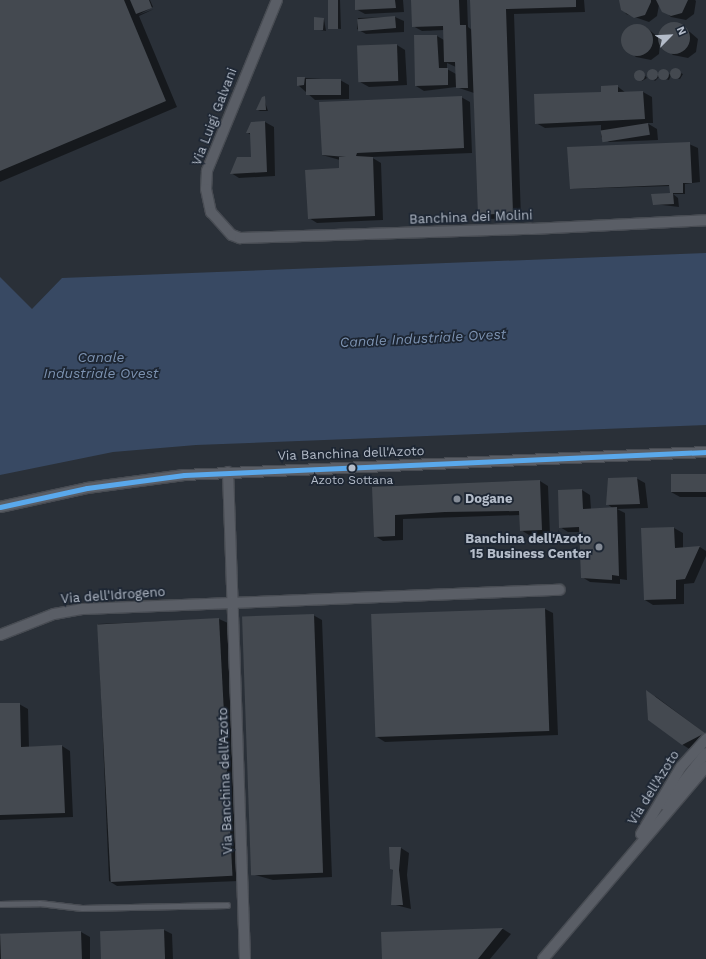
<!DOCTYPE html>
<html>
<head>
<meta charset="utf-8">
<style>
	body { margin:0 }
	#map { position:relative; width:706px; height:959px; overflow:hidden; background:#2a3038; font-family:"Work Sans",sans-serif }
	div>[style] { position:absolute }
	.water>* { inset:0; background:#384963 }
	.shadow>* { inset:0; background:#0007 }
	.building>* { inset:0; background:#444950; transform-origin:0 0 }
	.round { border-radius:50% }
	.roads { filter:drop-shadow(1px 0 #484c53) drop-shadow(-1px 0 #484c53) drop-shadow(0 1px #484c53) drop-shadow(0 -1px #484c53) }
	.lane>* { height:5px; margin:-2.5px; padding:0 2.5px; transform-origin:2.5px; border-radius:2.5px; background:#5a5e66 }
	.street>* { height:10px; margin:-5px; padding:0 5px; transform-origin:5px; border-radius:5px; background:#5a5e66 }
	.bus-1>* { height:5px; margin:-2.5px; padding:0 2.5px; transform-origin:2.5px; border-radius:2.5px; background:#5aa8eb }
	.dots>* { width:11px; height:11px; translate:-50% -50%; box-sizing:border-box; border:2px solid #1d2633; border-radius:50% }
	span { translate:-50% -50%; white-space:nowrap; text-align:center; line-height:1.15; -webkit-text-stroke:3.5px #1d2633; paint-order:stroke }
	.bus-label { font-size:12px; color:#b4bcc9 }
	.street-label { font-size:13px; color:#b4bcc9 }
	.poi-label { font-size:13px; color:#b4bcc9; font-weight:700 }
	.left { translate:0 -50%; text-align:left }
	.right { translate:-100% -50%; text-align:right }
	.water-label { font-size:14px; color:#7c92b1; font-style:italic }
	.north { position:absolute; left:650px; top:16px; width:40px; height:40px; -webkit-text-stroke:3px #1d2633; paint-order:stroke; rotate:66deg; font-size:11px; font-weight:700; line-height:16px; text-align:center; color:#b4bcc9 }
	.north::after { content:''; display:block; margin:auto; width:14px; height:18px; background:#b4bcc9; clip-path:polygon(50% 0,100% 100%,50% 72%,0 100%) }
</style>
</head>
<body>
<div id="map">
	<div class="water">
		<i style="clip-path:polygon(706px 253px,706px 425px,196px 445px,113px 452px,0 475px,0 277px,32px 309px,62px 278px)"></i>
	</div>
	<div class="shadow">
		<i style="clip-path:polygon(0 0,150px 0,153px 7px,138px 15px,154px 9px,139px 16px,177px 107px,0 182px)"></i>
		<i style="clip-path:polygon(329px 0,340px 0,341px 29px,331px 28px)"></i>
		<i style="clip-path:polygon(356px 0,403px 0,404px 12px,365px 14px,356px 9px)"></i>
		<i style="clip-path:polygon(evenodd,412px 0,467px 0,468px 27px,472px 30px,471px 0,584px 0,585px 12px,514px 14px,521px 218px,488px 219px,479px 214px,474px 93px,456px 87px,424px 91px,416px 86px,415px 36px,437px 36px,444px 40px,444px 30px,422px 31px,413px 26px,412px 0,447px 63px,456px 67px,456px 74px,447px 69px,447px 63px)"></i>
		<i style="clip-path:polygon(621px 0,695px 0,696px 1px,694px 14px,686px 20px,671px 17px,659px 5px,657px 16px,649px 22px,626px 14px)"></i>
		<i style="clip-path:polygon(395px 17px,404px 21px,404px 32px,366px 34px,357px 29px,358px 18px)"></i>
		<i style="clip-path:polygon(324px 19px,326px 31px,315px 29px)"></i>
		<i style="clip-path:polygon(670px 24px,683px 26px,698px 39px,696px 52px,688px 58px,673px 55px,660px 43px,659px 54px,651px 60px,636px 57px,622px 43px,623px 34px,633px 25px,646px 27px,660px 39px,663px 28px)"></i>
		<i style="clip-path:polygon(397px 45px,405px 50px,407px 85px,369px 87px,360px 82px)"></i>
		<i style="clip-path:polygon(654px 70px,659px 77px,655px 81px,648px 74px)"></i>
		<i style="clip-path:polygon(661px 70px,671px 75px,673px 70px,683px 74px,680px 79px,674px 77px,671px 75px,669px 80px,659px 77px)"></i>
		<i style="clip-path:polygon(641px 71px,647px 78px,642px 81px,635px 75px)"></i>
		<i style="clip-path:polygon(304px 78px,340px 80px,349px 85px,349px 99px,315px 100px,298px 85px)"></i>
		<i style="clip-path:polygon(617px 86px,626px 93px,643px 92px,652px 97px,653px 123px,647px 123px,657px 129px,658px 140px,609px 142px,601px 137px,601px 125px,545px 128px,536px 123px)"></i>
		<i style="clip-path:polygon(461px 97px,470px 102px,472px 153px,371px 157px,381px 163px,383px 220px,317px 223px,309px 218px,340px 169px,340px 160px,322px 155px)"></i>
		<i style="clip-path:polygon(264px 99px,268px 111px,260px 111px,258px 110px)"></i>
		<i style="clip-path:polygon(265px 122px,274px 127px,275px 176px,239px 178px,231px 173px,252px 158px,251px 135px,248px 133px,252px 123px)"></i>
		<i style="clip-path:polygon(689px 144px,698px 148px,700px 182px,685px 184px,685px 194px,673px 194px,670px 186px,571px 189px)"></i>
		<i style="clip-path:polygon(673px 194px,678px 198px,679px 207px,654px 204px)"></i>
		<i style="clip-path:polygon(706px 475px,706px 497px,680px 497px,671px 492px)"></i>
		<i style="clip-path:polygon(636px 478px,645px 483px,648px 508px,617px 509px,625px 513px,627px 580px,620px 579px,620px 584px,590px 582px,582px 577px,580px 532px,568px 532px,560px 527px,582px 490px,590px 495px,591px 509px,614px 509px,607px 504px)"></i>
		<i style="clip-path:polygon(540px 481px,548px 486px,550px 535px,529px 535px,521px 530px,521px 515px,403px 519px,403px 540px,383px 541px,375px 536px,373px 488px)"></i>
		<i style="clip-path:polygon(674px 528px,683px 533px,683px 548px,700px 547px,706px 551px,706px 556px,694px 583px,684px 584px,684px 604px,653px 605px,645px 600px,642px 529px)"></i>
		<i style="clip-path:polygon(545px 609px,553px 613px,558px 735px,385px 742px,377px 737px)"></i>
		<i style="clip-path:polygon(313px 615px,322px 620px,332px 877px,273px 880px,255px 875px)"></i>
		<i style="clip-path:polygon(219px 619px,228px 623px,239px 881px,117px 886px,109px 881px,98px 624px)"></i>
		<i style="clip-path:polygon(655px 696px,706px 734px,706px 741px,691px 750px,683px 745px)"></i>
		<i style="clip-path:polygon(0 704px,19px 704px,28px 709px,29px 747px,62px 746px,70px 751px,73px 817px,0 820px)"></i>
		<i style="clip-path:polygon(401px 848px,409px 853px,407px 875px,411px 909px,392px 904px,394px 871px,391px 869px)"></i>
		<i style="clip-path:polygon(503px 929px,511px 934px,490px 959px,383px 959px,382px 933px)"></i>
		<i style="clip-path:polygon(164px 930px,172px 934px,173px 959px,102px 959px)"></i>
		<i style="clip-path:polygon(81px 932px,90px 937px,90px 959px,0 959px,0 935px)"></i>
	</div>
	<div class="building">
		<i style="clip-path:polygon(0 0,124px 0,166px 101px,0 171px)"></i>
		<i style="clip-path:polygon(130px 0,149px 0,152px 8px,136px 14px)"></i>
		<i style="left:328px;top:0;width:10px;height:29px"></i>
		<i style="clip-path:polygon(355px 0,395px 0,396px 8px,355px 10px)"></i>
		<i style="clip-path:polygon(411px 0,459px 0,460px 25px,466px 25px,468px 88px,456px 88px,455px 62px,444px 62px,443px 26px,412px 27px)"></i>
		<i style="clip-path:polygon(470px 0,576px 0,576px 7px,506px 9px,513px 213px,478px 215px)"></i>
		<i style="clip-path:polygon(619px 0,651px 0,651px 2px,645px 15px,634px 18px,621px 10px)"></i>
		<i style="clip-path:polygon(656px 0,688px 0,682px 13px,671px 16px,662px 12px)"></i>
		<i style="left:395px;top:16px;width:12px;height:38px;rotate:85deg"></i>
		<i style="clip-path:polygon(314px 17px,324px 18px,323px 30px,314px 30px)"></i>
		<i class="round" style="left:658px;top:22px;width:32px;height:32px"></i>
		<i class="round" style="left:621px;top:24px;width:32px;height:32px"></i>
		<i style="clip-path:polygon(414px 35px,437px 35px,439px 68px,448px 68px,448px 85px,415px 86px)"></i>
		<i style="left:397px;top:44px;width:37px;height:40px;rotate:88deg"></i>
		<i class="round" style="left:669.5px;top:67.5px;width:11px;height:11px"></i>
		<i class="round" style="left:657.5px;top:68.5px;width:11px;height:11px"></i>
		<i class="round" style="left:646.5px;top:68.5px;width:11px;height:11px"></i>
		<i class="round" style="left:633.5px;top:69.5px;width:11px;height:11px"></i>
		<i style="clip-path:polygon(297px 77px,305px 77px,304px 85px,297px 86px)"></i>
		<i style="left:341px;top:79px;width:16px;height:35px;rotate:90deg"></i>
		<i style="clip-path:polygon(618px 85px,618px 92px,643px 91px,645px 119px,535px 124px,534px 94px,601px 92px,601px 86px)"></i>
		<i style="clip-path:polygon(265px 96px,266px 110px,256px 110px,262px 97px)"></i>
		<i style="clip-path:polygon(462px 96px,464px 148px,357px 153px,356px 156px,373px 157px,375px 216px,308px 219px,305px 170px,339px 168px,339px 157px,346px 157px,322px 155px,319px 102px)"></i>
		<i style="clip-path:polygon(265px 121px,267px 172px,230px 174px,237px 157px,251px 157px,250px 133px,246px 133px,251px 122px)"></i>
		<i style="left:648px;top:123px;width:12px;height:48px;rotate:81deg"></i>
		<i style="clip-path:polygon(690px 142px,692px 183px,683px 183px,683px 193px,673px 193px,674px 204px,653px 205px,651px 194px,670px 193px,669px 185px,570px 189px,567px 147px)"></i>
		<i style="left:706px;top:474px;width:18px;height:35px;rotate:90deg"></i>
		<i style="clip-path:polygon(637px 477px,640px 504px,606px 505px,608px 478px)"></i>
		<i style="clip-path:polygon(540px 480px,542px 530px,520px 531px,519px 511px,445px 512px,395px 515px,395px 536px,374px 537px,372px 487px)"></i>
		<i style="clip-path:polygon(582px 489px,583px 509px,617px 507px,619px 576px,612px 575px,612px 580px,581px 578px,579px 527px,559px 528px,558px 490px)"></i>
		<i style="clip-path:polygon(674px 527px,675px 548px,700px 546px,685px 579px,676px 580px,676px 599px,644px 600px,641px 528px)"></i>
		<i style="left:545px;top:608px;width:123px;height:174px;rotate:88deg"></i>
		<i style="left:314px;top:614px;width:259px;height:72px;rotate:88deg"></i>
		<i style="left:219px;top:618px;width:258px;height:122px;rotate:87deg"></i>
		<i style="clip-path:polygon(646px 690px,705px 733px,682px 745px,648px 720px)"></i>
		<i style="clip-path:polygon(0 703px,20px 703px,21px 747px,62px 745px,65px 813px,0 815px)"></i>
		<i style="clip-path:polygon(389px 847px,401px 847px,399px 870px,403px 905px,391px 905px,393px 870px,390px 869px)"></i>
		<i style="clip-path:polygon(503px 928px,478px 959px,382px 959px,381px 932px)"></i>
		<i style="left:164px;top:929px;width:30px;height:64px;rotate:88deg"></i>
		<i style="left:81px;top:931px;width:28px;height:81px;rotate:88deg"></i>
	</div>
	<div class="roads">
		<div class="lane">
			<i style="left:0;top:904px;width:39px;rotate:-1deg"></i>
			<i style="left:39px;top:903px;width:43px;rotate:6.6deg"></i>
			<i style="left:82px;top:908px;width:145px;rotate:-1.2deg"></i>
		</div>
		<div class="street">
			<i style="left:277px;top:0;width:185px;rotate:112.3deg"></i>
			<i style="left:207px;top:171px;width:18px;rotate:93deg"></i>
			<i style="left:206px;top:189px;width:24px;rotate:78deg"></i>
			<i style="left:211px;top:212px;width:31px;rotate:48deg"></i>
			<i style="left:232px;top:235px;width:9px;rotate:21deg"></i>
			<i style="left:240px;top:238px;width:291px;rotate:-1.8deg"></i>
			<i style="left:531px;top:229px;width:175px;rotate:-2.9deg"></i>
			<i style="left:228px;top:472px;width:487px;rotate:88deg"></i>
			<i style="left:0;top:507px;width:89px;rotate:-12.3deg"></i>
			<i style="left:87px;top:488px;width:98px;rotate:-7.6deg"></i>
			<i style="left:184px;top:475px;width:523px;rotate:-2.52deg"></i>
			<i style="left:0;top:635px;width:58px;rotate:-21.3deg"></i>
			<i style="left:54px;top:614px;width:28px;rotate:-10deg"></i>
			<i style="left:82px;top:609px;width:478px;rotate:-2.3deg"></i>
			<i style="left:665px;top:805px;width:66px;rotate:-51.7deg"></i>
			<i style="left:641px;top:834px;width:78px;rotate:-59.2deg"></i>
			<i style="left:681px;top:767px;width:38px;rotate:-48deg"></i>
			<i style="left:543px;top:959px;width:252px;rotate:-49.7deg"></i>
		</div>
	</div>
	<div class="bus-1">
		<i style="left:0;top:507px;width:89px;rotate:-12.3deg"></i>
		<i style="left:87px;top:488px;width:98px;rotate:-7.6deg"></i>
		<i style="left:184px;top:475px;width:523px;rotate:-2.52deg"></i>
	</div>
	<div class="dots">
		<i style="left:352px;top:468px;background:#b4bcc9"></i>
		<i style="left:457px;top:499px;background:#848b96"></i>
		<i style="left:599px;top:547px;background:#848b96"></i>
	</div>
	<div class="bus-label">
		<span style="left:352px;top:481px">Azoto Sottana</span>
	</div>
	<div class="street-label">
		<span style="left:215px;top:117px;rotate:-69deg">Via Luigi Galvani</span>
		<span style="left:471px;top:218px;rotate:-2deg">Banchina dei Molini</span>
		<span style="left:351px;top:454px;rotate:-2deg">Via Banchina dell'Azoto</span>
		<span style="left:113px;top:596px;rotate:-4deg">Via dell'Idrogeno</span>
		<span style="left:226px;top:781px;rotate:-92deg">Via Banchina dell'Azoto</span>
		<span style="left:654px;top:788px;rotate:-58deg">Via dell'Azoto</span>
	</div>
	<div class="poi-label">
		<span class="left" style="left:465px;top:499px">Dogane</span>
		<span class="right" style="left:591px;top:547px">Banchina dell'Azoto<br>15 Business Center</span>
	</div>
	<div class="water-label">
		<span style="left:423px;top:338px;rotate:-3deg">Canale Industriale Ovest</span>
		<span style="left:101px;top:365px">Canale<br>Industriale Ovest</span>
	</div>
	<div class="north">N</div>
</div>
</body>
</html>
